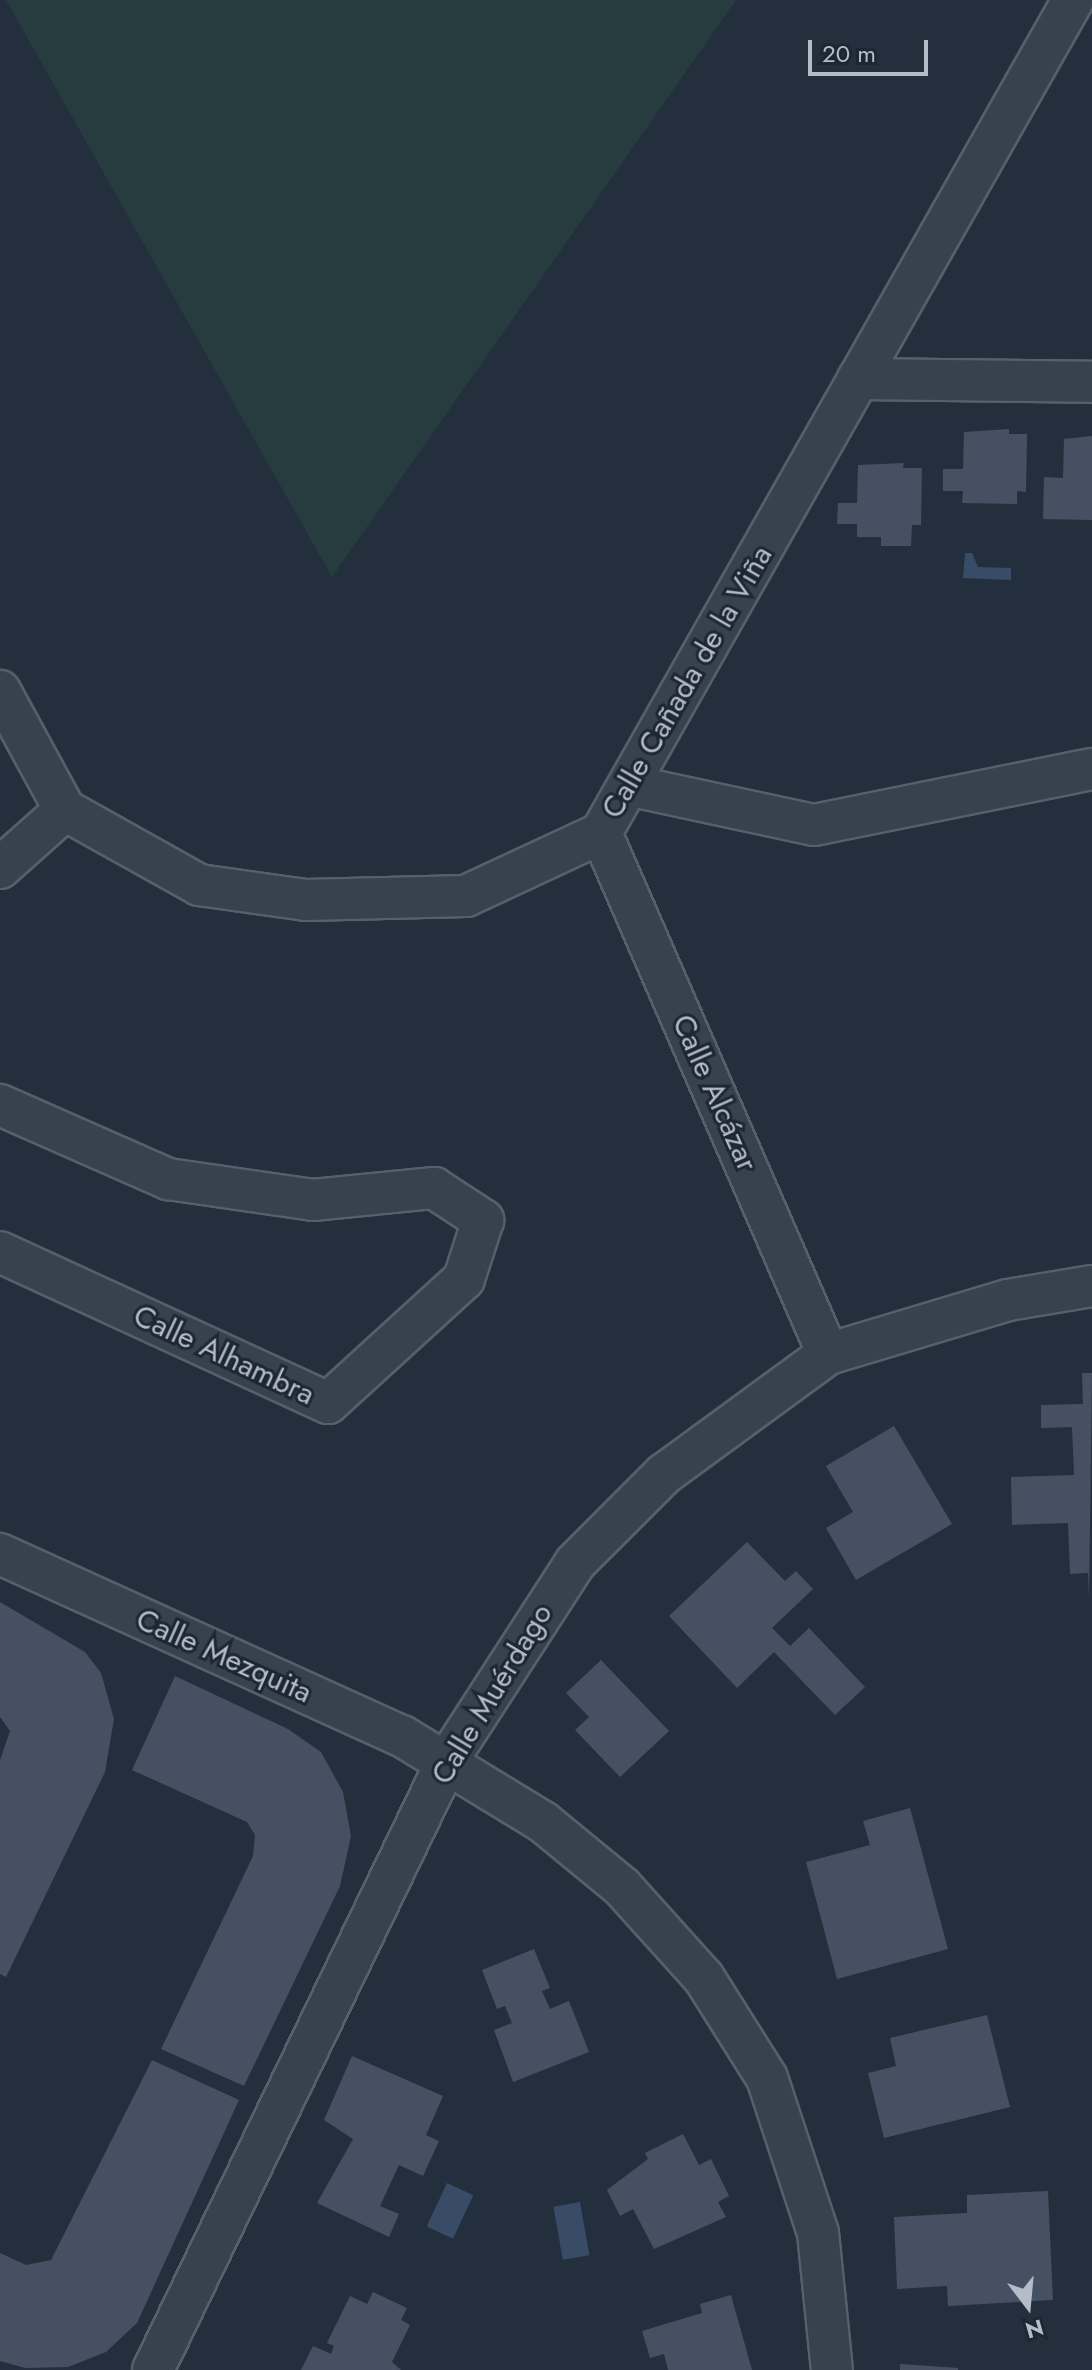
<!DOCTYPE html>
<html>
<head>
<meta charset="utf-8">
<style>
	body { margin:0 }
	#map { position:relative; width:1092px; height:2370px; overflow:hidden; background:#242f3e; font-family:Jost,sans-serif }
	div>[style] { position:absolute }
	.green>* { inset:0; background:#263c3f }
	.water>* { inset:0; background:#394c67; transform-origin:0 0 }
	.building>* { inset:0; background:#455162 }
	.roads { filter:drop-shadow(2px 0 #565f6c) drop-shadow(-2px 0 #565f6c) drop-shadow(0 2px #565f6c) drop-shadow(0 -2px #565f6c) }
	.minor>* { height:40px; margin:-20px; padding:0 20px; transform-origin:20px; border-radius:20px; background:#38414e }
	span { translate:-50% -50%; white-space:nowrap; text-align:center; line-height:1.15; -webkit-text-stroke:6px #1d2633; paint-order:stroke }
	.street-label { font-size:30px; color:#b4bcc9 }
	.north { position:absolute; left:988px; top:2266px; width:80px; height:80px; -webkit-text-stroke:6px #1d2633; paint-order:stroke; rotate:164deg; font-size:22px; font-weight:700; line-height:32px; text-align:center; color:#b4bcc9 }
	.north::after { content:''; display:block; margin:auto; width:28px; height:36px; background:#b4bcc9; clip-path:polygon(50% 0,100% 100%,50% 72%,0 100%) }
	.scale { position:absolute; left:808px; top:40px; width:120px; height:36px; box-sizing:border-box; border:4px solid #b4bcc9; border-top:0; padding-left:10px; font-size:24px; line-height:28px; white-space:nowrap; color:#b4bcc9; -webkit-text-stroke:6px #1d2633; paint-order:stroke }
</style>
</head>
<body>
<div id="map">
	<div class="green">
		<i style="clip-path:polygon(6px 0,736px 0,332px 577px)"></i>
	</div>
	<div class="water">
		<i style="clip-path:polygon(965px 553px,972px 553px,978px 567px,1011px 568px,1011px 580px,963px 578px)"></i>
		<i style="left:447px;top:2183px;width:29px;height:48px;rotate:25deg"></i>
		<i style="left:580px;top:2202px;width:54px;height:27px;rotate:80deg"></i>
	</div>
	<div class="building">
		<i style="clip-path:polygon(1009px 429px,1009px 434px,1027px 434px,1026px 492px,1017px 491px,1017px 504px,962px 503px,963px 491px,943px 491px,943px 469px,963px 469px,964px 432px)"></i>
		<i style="clip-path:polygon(1092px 436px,1092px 520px,1043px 519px,1044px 477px,1063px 478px,1064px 439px)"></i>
		<i style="clip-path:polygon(904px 463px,903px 468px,922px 468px,921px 525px,912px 525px,911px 546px,881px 546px,881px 537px,857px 537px,857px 524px,837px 524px,838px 503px,857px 503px,858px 465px)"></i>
		<i style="clip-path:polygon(1082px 1373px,1092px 1373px,1089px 1600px,1088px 1573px,1070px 1574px,1068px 1523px,1012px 1525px,1011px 1477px,1074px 1475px,1072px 1427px,1041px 1428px,1041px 1405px,1083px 1404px)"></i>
		<i style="clip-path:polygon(894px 1426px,952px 1524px,856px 1580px,826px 1528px,853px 1512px,826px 1466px)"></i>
		<i style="clip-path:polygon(747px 1542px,785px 1581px,796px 1571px,813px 1589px,772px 1628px,790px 1646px,809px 1628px,865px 1687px,835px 1715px,774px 1652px,737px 1688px,669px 1616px)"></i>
		<i style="clip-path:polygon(0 1602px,85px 1652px,101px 1673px,114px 1719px,105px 1772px,6px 1977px,0 1974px,0 1760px,10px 1731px,0 1717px)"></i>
		<i style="clip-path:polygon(601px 1660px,669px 1731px,620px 1777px,575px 1730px,589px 1717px,566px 1693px)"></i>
		<i style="clip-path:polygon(175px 1676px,288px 1729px,321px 1752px,343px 1792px,351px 1836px,340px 1886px,244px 2086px,161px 2049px,253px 1856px,255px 1835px,247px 1822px,132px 1770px)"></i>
		<i style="clip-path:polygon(910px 1808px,948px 1949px,837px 1979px,806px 1862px,870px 1845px,863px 1821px)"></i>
		<i style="clip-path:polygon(534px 1949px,550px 1988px,542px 1991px,550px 2009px,569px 2001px,589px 2052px,513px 2082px,494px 2030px,512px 2023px,505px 2006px,497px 2009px,482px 1970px)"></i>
		<i style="clip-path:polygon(987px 2015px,1010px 2107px,884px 2138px,868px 2073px,896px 2066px,890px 2038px)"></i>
		<i style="clip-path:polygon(352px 2056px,443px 2096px,426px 2135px,439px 2141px,423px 2176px,399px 2165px,380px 2206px,399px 2214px,389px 2237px,317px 2203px,353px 2139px,324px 2120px)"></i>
		<i style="clip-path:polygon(152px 2060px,239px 2100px,137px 2323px,106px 2352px,68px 2367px,25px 2368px,0 2361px,0 2253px,26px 2265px,51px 2260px)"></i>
		<i style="clip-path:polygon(683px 2134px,699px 2165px,711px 2159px,729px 2196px,718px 2202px,726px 2217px,654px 2249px,633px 2209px,620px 2216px,607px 2190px,648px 2159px,645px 2153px)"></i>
		<i style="clip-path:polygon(1048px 2191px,1053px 2300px,948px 2306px,947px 2286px,897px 2289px,894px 2217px,967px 2213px,967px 2195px)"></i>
		<i style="clip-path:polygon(373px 2292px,407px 2308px,401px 2320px,410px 2325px,392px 2362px,401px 2370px,301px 2370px,313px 2346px,331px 2354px,334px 2346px,327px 2343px,350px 2296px,367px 2304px)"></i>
		<i style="clip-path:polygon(731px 2295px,752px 2370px,668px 2370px,664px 2354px,650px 2358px,642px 2331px,702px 2313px,700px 2304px)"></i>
		<i style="clip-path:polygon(900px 2364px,958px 2368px,958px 2370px,900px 2370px)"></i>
	</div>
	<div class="roads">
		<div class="minor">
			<i style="left:858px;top:379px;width:234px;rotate:0.7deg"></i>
			<i style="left:0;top:691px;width:136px;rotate:61.4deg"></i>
			<i style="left:65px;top:810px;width:154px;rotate:29.2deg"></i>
			<i style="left:199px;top:885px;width:108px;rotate:8deg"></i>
			<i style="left:306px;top:900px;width:160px;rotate:-1.4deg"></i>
			<i style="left:466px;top:896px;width:149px;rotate:-25deg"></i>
			<i style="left:601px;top:833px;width:957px;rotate:-60.46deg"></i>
			<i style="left:632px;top:786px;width:186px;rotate:12.1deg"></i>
			<i style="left:814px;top:825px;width:284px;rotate:-11.4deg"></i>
			<i style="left:601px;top:833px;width:568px;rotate:66.46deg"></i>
			<i style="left:0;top:868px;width:87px;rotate:-41.7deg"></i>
			<i style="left:0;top:1105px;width:184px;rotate:23.8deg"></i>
			<i style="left:168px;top:1179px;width:147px;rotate:8.2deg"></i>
			<i style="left:313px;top:1200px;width:122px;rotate:-5.7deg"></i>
			<i style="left:434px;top:1188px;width:59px;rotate:33.1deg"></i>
			<i style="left:483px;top:1220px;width:62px;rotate:107.9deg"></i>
			<i style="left:464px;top:1279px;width:184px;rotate:137.6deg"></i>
			<i style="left:328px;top:1403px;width:361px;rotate:-155.3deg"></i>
			<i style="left:0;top:1554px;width:441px;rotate:24.4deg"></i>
			<i style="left:402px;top:1736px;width:165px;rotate:31.4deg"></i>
			<i style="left:543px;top:1822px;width:102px;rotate:39.4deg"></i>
			<i style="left:622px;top:1887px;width:122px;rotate:48deg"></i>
			<i style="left:704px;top:1978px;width:118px;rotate:57.8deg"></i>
			<i style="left:767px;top:2078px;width:163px;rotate:71.8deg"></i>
			<i style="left:818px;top:2233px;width:138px;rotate:84.2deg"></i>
			<i style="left:153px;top:2370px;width:676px;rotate:-64.23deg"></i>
			<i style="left:447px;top:1761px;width:236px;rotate:-57.1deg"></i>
			<i style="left:575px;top:1563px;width:126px;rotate:-45deg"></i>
			<i style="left:664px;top:1474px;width:203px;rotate:-36.2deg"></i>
			<i style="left:828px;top:1354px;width:188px;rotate:-16.7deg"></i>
			<i style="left:1008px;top:1300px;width:85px;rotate:-9.5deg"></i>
		</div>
	</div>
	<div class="street-label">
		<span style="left:687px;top:682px;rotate:-60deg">Calle Cañada de la Viña</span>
		<span style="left:715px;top:1093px;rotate:66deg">Calle Alcázar</span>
		<span style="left:224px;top:1355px;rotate:25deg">Calle Alhambra</span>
		<span style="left:224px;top:1656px;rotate:24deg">Calle Mezquita</span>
		<span style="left:492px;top:1694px;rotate:-59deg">Calle Muérdago</span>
	</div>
	<div class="north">N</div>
	<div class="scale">20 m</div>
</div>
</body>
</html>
